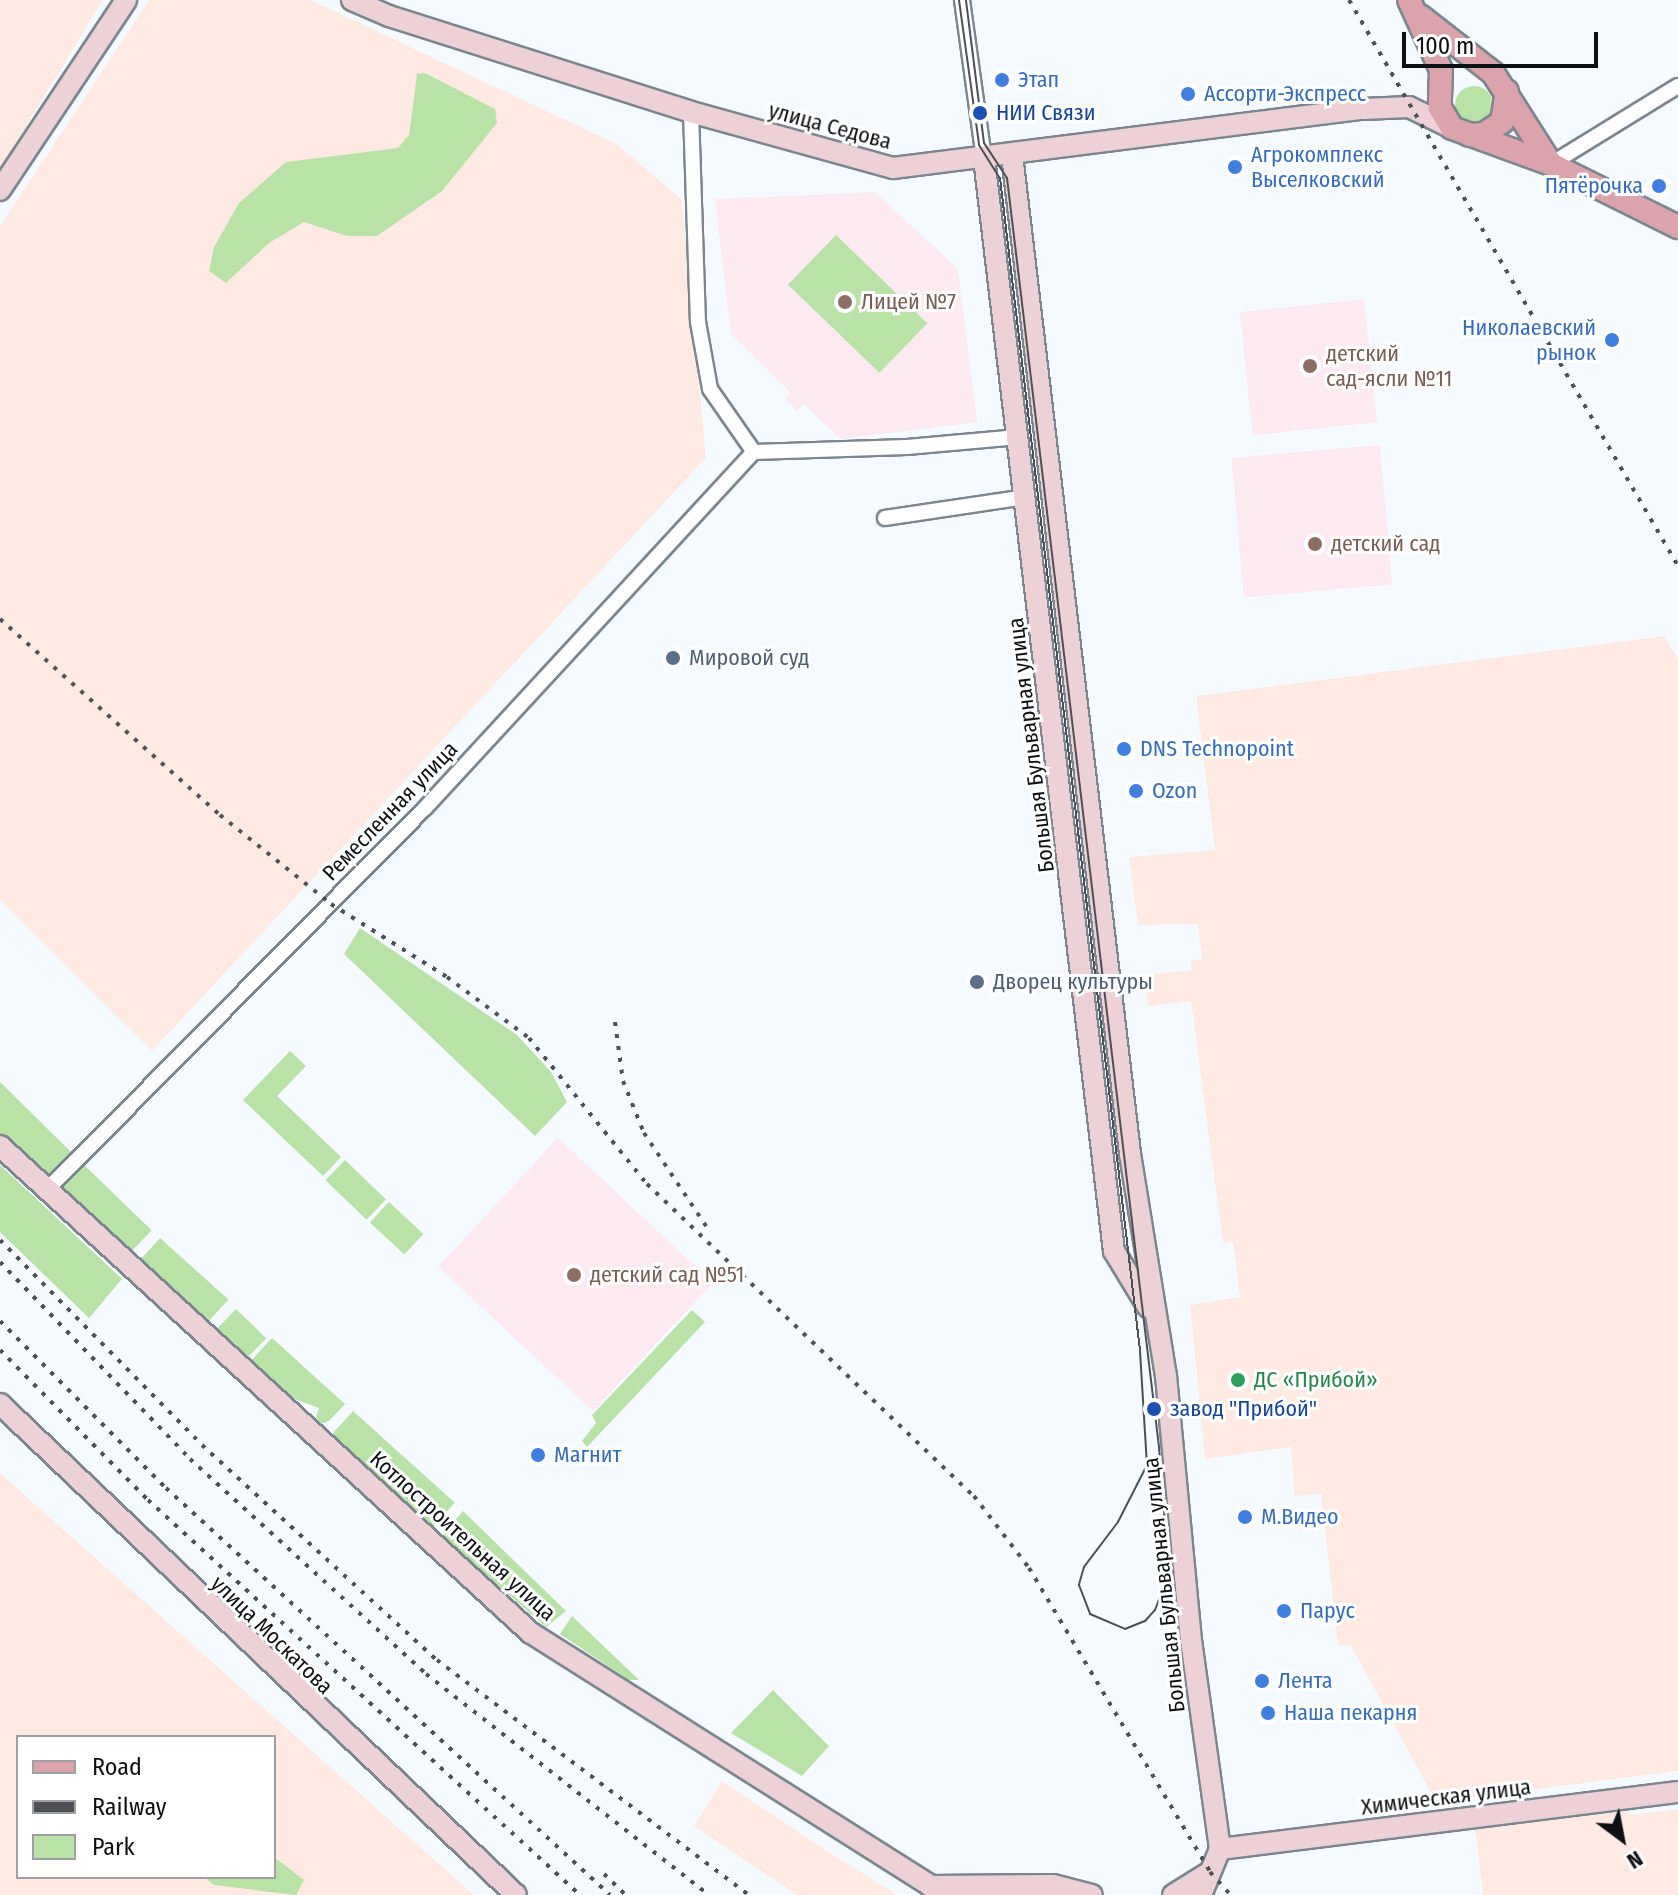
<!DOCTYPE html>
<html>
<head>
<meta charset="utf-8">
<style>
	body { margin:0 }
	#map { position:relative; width:1678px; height:1895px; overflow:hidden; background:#f4faff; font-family:"Fira Sans Condensed",sans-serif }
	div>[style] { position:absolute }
	.industrial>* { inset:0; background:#feeae2 }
	.education>* { inset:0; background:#fde9f0; transform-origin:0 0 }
	.green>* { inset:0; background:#b9e2a7; transform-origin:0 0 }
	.round { border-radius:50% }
	.roads { filter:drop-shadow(2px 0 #7c868e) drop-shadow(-2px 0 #7c868e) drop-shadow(0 2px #7c868e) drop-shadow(0 -2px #7c868e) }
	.street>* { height:14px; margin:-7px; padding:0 7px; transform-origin:7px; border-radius:7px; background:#fff }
	.secondary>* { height:20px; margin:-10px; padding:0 10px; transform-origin:10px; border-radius:10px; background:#edd1d6 }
	.primary>* { height:22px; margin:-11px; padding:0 11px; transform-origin:11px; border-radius:11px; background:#dba4ad }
	.tram>* { height:2px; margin:-1px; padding:0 1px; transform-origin:1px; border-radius:1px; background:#4d5054 }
	.rail>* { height:4px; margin-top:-2px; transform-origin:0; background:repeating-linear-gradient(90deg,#4d5054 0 4px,transparent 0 12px) }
	.dots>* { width:22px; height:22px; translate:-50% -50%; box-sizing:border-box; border:4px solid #fff; border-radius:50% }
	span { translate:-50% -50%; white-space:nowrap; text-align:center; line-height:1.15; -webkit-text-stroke:6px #fff; paint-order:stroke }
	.shop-label { font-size:22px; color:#366cbe }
	.left { translate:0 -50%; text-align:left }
	.right { translate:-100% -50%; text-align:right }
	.transit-label { font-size:22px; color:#164399 }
	.street-label { font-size:22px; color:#0e1114 }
	.education-label { font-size:22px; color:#785e54 }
	.service-label { font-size:22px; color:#4e5e75 }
	.leisure-label { font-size:22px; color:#27864d }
	.legend { position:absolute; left:16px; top:1735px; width:260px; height:144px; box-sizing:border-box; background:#fff; border:2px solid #9fa0a1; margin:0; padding:10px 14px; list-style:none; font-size:24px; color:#0e1114 }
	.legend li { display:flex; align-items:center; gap:16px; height:40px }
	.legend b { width:40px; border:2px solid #9fa0a1 }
	.north { position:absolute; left:1582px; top:1799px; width:80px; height:80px; -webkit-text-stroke:6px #fff; paint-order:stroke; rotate:148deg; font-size:22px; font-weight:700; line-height:32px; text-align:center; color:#0e1114 }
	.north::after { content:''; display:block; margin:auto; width:28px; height:36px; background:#0e1114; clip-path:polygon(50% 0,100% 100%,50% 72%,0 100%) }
	.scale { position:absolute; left:1402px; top:32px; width:196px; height:36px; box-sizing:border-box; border:4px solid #0e1114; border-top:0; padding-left:10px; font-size:24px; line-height:28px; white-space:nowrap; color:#0e1114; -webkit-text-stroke:6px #fff; paint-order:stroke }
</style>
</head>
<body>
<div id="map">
	<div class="industrial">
		<i style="clip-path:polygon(0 0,103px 0,0 169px)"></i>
		<i style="clip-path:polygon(149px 0,311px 0,617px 144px,682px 200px,706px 458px,152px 1051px,0 900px,0 226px)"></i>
		<i style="clip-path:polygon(1664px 636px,1678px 659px,1678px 1771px,1436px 1802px,1351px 1646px,1338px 1645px,1321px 1494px,1295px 1496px,1291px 1447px,1205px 1459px,1190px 1305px,1240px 1297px,1233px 1242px,1223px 1243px,1191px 1001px,1148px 1006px,1143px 975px,1192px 970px,1191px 961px,1202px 959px,1198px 924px,1138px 925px,1129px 857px,1215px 850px,1196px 696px)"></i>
		<i style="clip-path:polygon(evenodd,0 1473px,474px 1895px,0 1895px,0 1473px,18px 1737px,274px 1737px,274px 1877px,18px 1877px,18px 1737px)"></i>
		<i style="clip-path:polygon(722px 1781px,832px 1854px,897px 1895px,797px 1895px,694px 1826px)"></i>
		<i style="clip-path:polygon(1622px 1809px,1630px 1815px,1678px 1809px,1678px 1895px,1483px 1895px,1475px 1827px)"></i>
	</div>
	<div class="education">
		<i style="clip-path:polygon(875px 192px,958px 269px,977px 422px,841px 439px,803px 404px,797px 411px,785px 399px,790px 392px,731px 334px,715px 199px)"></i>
		<i style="left:1364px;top:299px;width:124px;height:125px;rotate:84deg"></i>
		<i style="left:1380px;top:445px;width:140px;height:149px;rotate:85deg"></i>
		<i style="left:558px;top:1138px;width:212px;height:176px;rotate:43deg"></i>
	</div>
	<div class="green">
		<i style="clip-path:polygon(425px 73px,495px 109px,497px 123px,442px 191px,377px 236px,347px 236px,304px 222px,269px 243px,226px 283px,209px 271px,214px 247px,239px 203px,286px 162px,398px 148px,409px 135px,417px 74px)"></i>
		<i class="round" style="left:1455px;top:86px;width:38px;height:38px"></i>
		<i style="left:836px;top:235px;width:127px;height:69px;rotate:44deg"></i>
		<i style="clip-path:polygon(360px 928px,517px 1035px,551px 1072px,567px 1102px,535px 1136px,344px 954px)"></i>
		<i style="clip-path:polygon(290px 1051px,306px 1066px,277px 1096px,341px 1157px,323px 1176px,243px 1100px)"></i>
		<i style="clip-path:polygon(0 1082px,76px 1157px,50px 1184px,0 1136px)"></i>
		<i style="left:345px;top:1160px;width:57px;height:28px;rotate:44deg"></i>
		<i style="clip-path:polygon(0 1165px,122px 1279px,89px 1318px,0 1232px)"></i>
		<i style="left:84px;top:1165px;width:94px;height:37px;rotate:44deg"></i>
		<i style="left:389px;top:1202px;width:47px;height:28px;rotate:43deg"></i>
		<i style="left:160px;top:1238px;width:92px;height:33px;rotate:42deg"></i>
		<i style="left:236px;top:1309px;width:42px;height:28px;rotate:44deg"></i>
		<i style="clip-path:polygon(692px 1310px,705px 1322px,587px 1447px,582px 1441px,596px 1423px,592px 1415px)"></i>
		<i style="clip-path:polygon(272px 1338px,345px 1404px,329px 1421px,320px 1424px,316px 1417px,319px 1408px,282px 1394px,249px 1363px)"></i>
		<i style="left:353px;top:1411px;width:137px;height:32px;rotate:42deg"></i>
		<i style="clip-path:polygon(463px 1511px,566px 1611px,546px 1627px,446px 1540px,444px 1533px)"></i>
		<i style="clip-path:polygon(572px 1616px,639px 1680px,629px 1680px,560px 1634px)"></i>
		<i style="clip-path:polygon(773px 1690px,829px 1746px,802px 1776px,731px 1733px)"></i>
		<i style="clip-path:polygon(274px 1857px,304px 1880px,296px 1895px,214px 1885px,204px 1877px,274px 1877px)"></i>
	</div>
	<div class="roads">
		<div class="street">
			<i style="left:962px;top:0;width:160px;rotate:82.1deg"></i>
			<i style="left:691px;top:112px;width:210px;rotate:88.1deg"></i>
			<i style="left:698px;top:322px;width:68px;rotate:79.8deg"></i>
			<i style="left:710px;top:389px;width:77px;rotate:55.1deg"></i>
			<i style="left:754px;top:452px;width:153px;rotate:-1.9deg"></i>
			<i style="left:907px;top:447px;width:112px;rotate:-5.1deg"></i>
			<i style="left:1551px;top:164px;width:149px;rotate:-31.6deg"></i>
			<i style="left:885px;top:518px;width:143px;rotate:-8.5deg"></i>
			<i style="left:46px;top:1191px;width:539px;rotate:-45.3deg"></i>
			<i style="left:425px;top:808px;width:485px;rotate:-47.3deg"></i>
		</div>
		<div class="secondary">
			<i style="left:352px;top:0;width:40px;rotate:23.4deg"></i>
			<i style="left:389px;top:16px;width:317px;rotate:17.6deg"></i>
			<i style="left:691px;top:112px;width:210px;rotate:15.5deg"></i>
			<i style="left:893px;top:168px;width:474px;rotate:-7.2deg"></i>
			<i style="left:1363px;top:109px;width:46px;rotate:-2.5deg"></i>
			<i style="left:1409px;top:107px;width:48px;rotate:26deg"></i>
			<i style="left:1012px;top:155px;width:1006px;rotate:83.26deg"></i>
			<i style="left:1130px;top:1154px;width:225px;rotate:80.8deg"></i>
			<i style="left:1166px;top:1376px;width:265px;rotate:84.6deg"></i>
			<i style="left:1191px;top:1640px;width:211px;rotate:82.1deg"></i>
			<i style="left:1220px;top:1849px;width:50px;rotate:112.4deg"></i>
			<i style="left:984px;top:158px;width:1101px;rotate:83.22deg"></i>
			<i style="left:1114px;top:1251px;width:66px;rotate:58.7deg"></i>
			<i style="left:0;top:190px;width:228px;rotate:-56.4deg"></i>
			<i style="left:0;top:1146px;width:721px;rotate:42.53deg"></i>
			<i style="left:531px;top:1633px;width:490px;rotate:32.3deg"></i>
			<i style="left:0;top:1404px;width:712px;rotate:43.58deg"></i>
			<i style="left:1220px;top:1849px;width:462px;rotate:-7.1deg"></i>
			<i style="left:930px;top:1886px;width:123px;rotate:-0.5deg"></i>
			<i style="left:1053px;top:1885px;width:40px;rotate:14.4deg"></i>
			<i style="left:1173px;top:1895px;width:44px;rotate:-31.9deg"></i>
		</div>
		<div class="primary">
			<i style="left:1409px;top:0;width:77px;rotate:65.4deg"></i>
			<i style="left:1441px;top:70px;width:38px;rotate:92deg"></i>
			<i style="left:1440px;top:108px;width:23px;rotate:59deg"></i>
			<i style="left:1452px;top:128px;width:105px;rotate:20deg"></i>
			<i style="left:1551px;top:164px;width:142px;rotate:26.4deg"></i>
			<i style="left:1420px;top:16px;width:93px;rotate:38deg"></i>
			<i style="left:1493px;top:73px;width:108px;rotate:57.5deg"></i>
			<i style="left:1469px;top:135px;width:15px;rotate:-4deg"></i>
			<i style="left:1484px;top:134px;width:22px;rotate:-34deg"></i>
			<i style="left:1502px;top:122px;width:31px;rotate:-81deg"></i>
		</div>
	</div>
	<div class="tram">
		<i style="left:959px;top:0;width:146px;rotate:82.1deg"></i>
		<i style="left:979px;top:145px;width:39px;rotate:58deg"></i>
		<i style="left:1000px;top:178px;width:1181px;rotate:83.19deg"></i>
		<i style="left:1140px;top:1351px;width:114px;rotate:86.5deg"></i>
		<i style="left:1147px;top:1465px;width:64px;rotate:117deg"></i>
		<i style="left:1118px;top:1522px;width:56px;rotate:127.1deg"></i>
		<i style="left:1084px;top:1567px;width:19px;rotate:106deg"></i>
		<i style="left:1079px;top:1585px;width:31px;rotate:69deg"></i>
		<i style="left:1090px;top:1614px;width:38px;rotate:23deg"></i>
		<i style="left:1125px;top:1629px;width:22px;rotate:-22deg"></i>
		<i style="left:1145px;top:1621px;width:15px;rotate:-48deg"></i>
		<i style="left:1155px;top:1610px;width:39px;rotate:-69deg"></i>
		<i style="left:1169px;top:1574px;width:127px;rotate:-94.5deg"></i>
		<i style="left:1159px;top:1447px;width:1278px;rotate:-96.83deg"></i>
		<i style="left:1007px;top:178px;width:42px;rotate:-123.3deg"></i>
		<i style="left:984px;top:143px;width:144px;rotate:-97.2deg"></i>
	</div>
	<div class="rail">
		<i style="left:1349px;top:0;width:655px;rotate:59.83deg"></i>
		<i style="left:0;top:619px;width:295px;rotate:41.7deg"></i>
		<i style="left:220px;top:815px;width:142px;rotate:38.7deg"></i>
		<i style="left:331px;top:904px;width:137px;rotate:32.2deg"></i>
		<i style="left:447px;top:977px;width:102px;rotate:36.6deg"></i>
		<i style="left:529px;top:1038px;width:188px;rotate:51.1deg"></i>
		<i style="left:647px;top:1184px;width:452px;rotate:43.7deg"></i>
		<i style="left:974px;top:1496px;width:91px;rotate:52.6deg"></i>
		<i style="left:1029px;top:1568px;width:354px;rotate:59.2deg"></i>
		<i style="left:1210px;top:1872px;width:31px;rotate:48deg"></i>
		<i style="left:615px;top:1022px;width:60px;rotate:82.3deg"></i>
		<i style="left:623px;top:1081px;width:56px;rotate:68deg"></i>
		<i style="left:644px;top:1133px;width:119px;rotate:56.3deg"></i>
		<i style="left:0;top:1240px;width:288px;rotate:45.4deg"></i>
		<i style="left:202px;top:1445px;width:319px;rotate:42.5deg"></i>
		<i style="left:437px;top:1660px;width:391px;rotate:37deg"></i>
		<i style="left:0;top:1262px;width:274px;rotate:46deg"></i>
		<i style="left:190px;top:1459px;width:319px;rotate:42.3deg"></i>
		<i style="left:426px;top:1674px;width:359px;rotate:38deg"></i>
		<i style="left:0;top:1321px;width:235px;rotate:45.2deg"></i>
		<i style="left:166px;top:1488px;width:602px;rotate:42.51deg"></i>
		<i style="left:0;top:1350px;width:211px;rotate:45.4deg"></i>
		<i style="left:148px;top:1500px;width:585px;rotate:42.44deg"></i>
		<i style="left:604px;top:1874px;width:30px;rotate:44deg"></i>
	</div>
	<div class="dots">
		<i style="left:1002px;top:80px;background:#3f7fe0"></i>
		<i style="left:1188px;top:94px;background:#3f7fe0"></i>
		<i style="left:980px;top:113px;background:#1a4fb4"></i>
		<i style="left:1235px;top:167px;background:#3f7fe0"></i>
		<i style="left:1659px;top:186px;background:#3f7fe0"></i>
		<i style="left:845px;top:302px;background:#8d6e63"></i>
		<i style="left:1612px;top:340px;background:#3f7fe0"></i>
		<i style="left:1310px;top:366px;background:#8d6e63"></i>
		<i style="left:1315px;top:544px;background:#8d6e63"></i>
		<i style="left:673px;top:658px;background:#5c6f8a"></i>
		<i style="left:1124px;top:749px;background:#3f7fe0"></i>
		<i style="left:1136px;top:791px;background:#3f7fe0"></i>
		<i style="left:977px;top:982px;background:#5c6f8a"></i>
		<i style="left:574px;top:1275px;background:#8d6e63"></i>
		<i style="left:1238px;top:1380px;background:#2e9e5b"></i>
		<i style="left:1154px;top:1409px;background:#1a4fb4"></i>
		<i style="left:538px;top:1455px;background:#3f7fe0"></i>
		<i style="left:1245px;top:1517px;background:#3f7fe0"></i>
		<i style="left:1284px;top:1611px;background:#3f7fe0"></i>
		<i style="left:1262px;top:1681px;background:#3f7fe0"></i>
		<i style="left:1268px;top:1713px;background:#3f7fe0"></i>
	</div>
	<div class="shop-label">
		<span class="left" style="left:1018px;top:80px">Этап</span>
		<span class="left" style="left:1204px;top:94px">Ассорти-Экспресс</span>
		<span class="left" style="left:1251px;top:167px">Агрокомплекс<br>Выселковский</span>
		<span class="right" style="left:1643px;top:186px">Пятёрочка</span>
		<span class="right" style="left:1596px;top:340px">Николаевский<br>рынок</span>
		<span class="left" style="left:1140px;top:749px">DNS Technopoint</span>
		<span class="left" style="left:1152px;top:791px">Ozon</span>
		<span class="left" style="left:554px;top:1455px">Магнит</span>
		<span class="left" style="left:1261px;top:1517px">М.Видео</span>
		<span class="left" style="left:1300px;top:1611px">Парус</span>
		<span class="left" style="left:1278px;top:1681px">Лента</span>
		<span class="left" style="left:1284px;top:1713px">Наша пекарня</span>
	</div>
	<div class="transit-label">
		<span class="left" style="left:996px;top:113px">НИИ Связи</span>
		<span class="left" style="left:1170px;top:1409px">завод "Прибой"</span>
	</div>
	<div class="street-label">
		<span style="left:830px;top:126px;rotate:15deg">улица Седова</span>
		<span style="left:1031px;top:745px;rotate:-97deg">Большая Бульварная улица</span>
		<span style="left:390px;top:811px;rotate:-46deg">Ремесленная улица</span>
		<span style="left:463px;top:1536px;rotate:42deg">Котлостроительная улица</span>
		<span style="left:1164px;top:1585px;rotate:-96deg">Большая Бульварная улица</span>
		<span style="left:272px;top:1635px;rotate:44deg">улица Москатова</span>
		<span style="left:1446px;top:1797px;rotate:-7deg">Химическая улица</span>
	</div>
	<div class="education-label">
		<span class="left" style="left:861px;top:302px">Лицей №7</span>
		<span class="left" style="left:1326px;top:366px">детский<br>сад-ясли №11</span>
		<span class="left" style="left:1331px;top:544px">детский сад</span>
		<span class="left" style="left:590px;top:1275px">детский сад №51</span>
	</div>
	<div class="service-label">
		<span class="left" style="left:689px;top:658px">Мировой суд</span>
		<span class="left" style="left:993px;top:982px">Дворец культуры</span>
	</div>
	<div class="leisure-label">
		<span class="left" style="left:1254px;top:1380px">ДC «Прибой»</span>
	</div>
	<ul class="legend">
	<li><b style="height:10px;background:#dba4ad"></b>Road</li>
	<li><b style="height:10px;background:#4d5054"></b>Railway</li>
	<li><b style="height:22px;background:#b9e2a7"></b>Park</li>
	</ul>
	<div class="north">N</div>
	<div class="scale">100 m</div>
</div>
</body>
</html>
